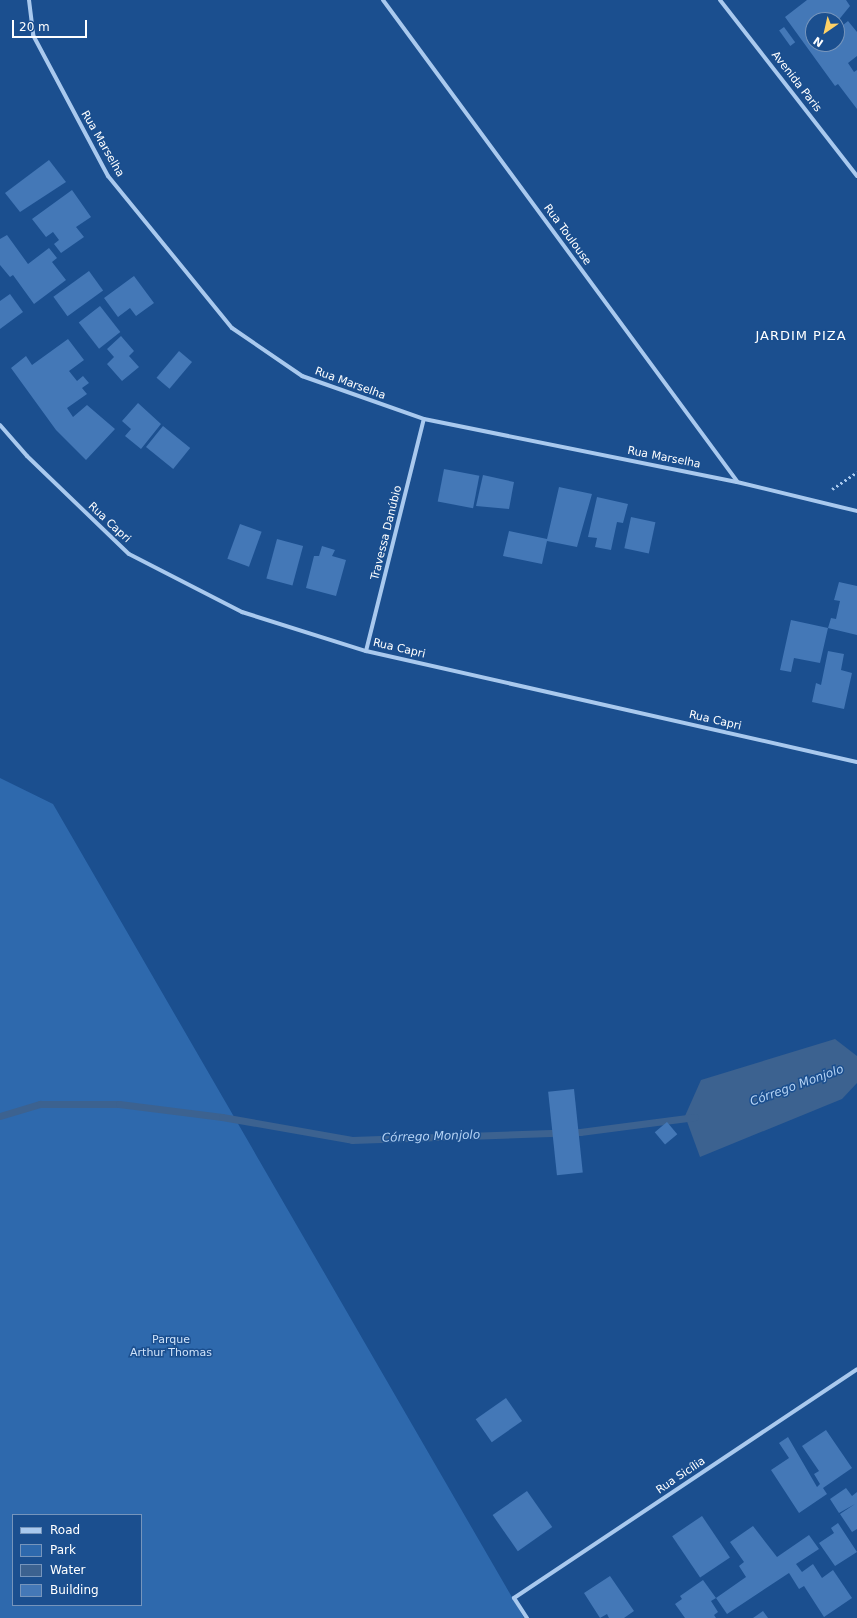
<!DOCTYPE html>
<html>
<head>
<meta charset="utf-8">
<style>
	body { margin:0 }
	#map { position:relative; width:857px; height:1618px; overflow:hidden; background:#1b4f8f; font-family:"DejaVu Sans",sans-serif }
	div>[style] { position:absolute }
	.green>* { inset:0; background:#2e69ad }
	.water>* { inset:0; background:#3c6290 }
	.stream>* { height:7px; margin:-3.5px; padding:0 3.5px; transform-origin:3.5px; border-radius:3.5px; background:#3c6290 }
	.building>* { inset:0; background:#4478b7; transform-origin:0 0 }
	.path>* { height:2.5px; margin-top:-1.25px; transform-origin:0; background:repeating-linear-gradient(90deg,#a9c9ee 0 2px,transparent 0 5px) }
	.street>* { height:4px; margin:-2px; padding:0 2px; transform-origin:2px; border-radius:2px; background:#a9c9ee }
	span { translate:-50% -50%; white-space:nowrap; text-align:center; line-height:1.15; -webkit-text-stroke:3px #1b4f8f; paint-order:stroke }
	.street-label { font-size:11px; color:#fff }
	.park-label { font-size:11px; color:#cfe3fa }
	.water-label { font-size:12px; color:#b5d3f5; font-style:italic }
	.quarter-label { font-size:13px; color:#fff; letter-spacing:1px }
	.legend { position:absolute; left:12px; top:1514px; width:130px; height:92px; box-sizing:border-box; background:#1b4f8f; border:1px solid #7695bc; margin:0; padding:5px 7px; list-style:none; font-size:12px; color:#fff }
	.legend li { display:flex; align-items:center; gap:8px; height:20px }
	.legend b { width:20px; border:1px solid #7695bc }
	.north { position:absolute; left:805px; top:12px; width:40px; height:40px; box-sizing:border-box; background:#1b4f8f; border:1px solid #7695bc; border-radius:50%; rotate:214deg; font-size:11px; font-weight:700; line-height:16px; text-align:center; color:#fff }
	.north::after { content:''; display:block; margin:auto; width:14px; height:18px; background:#ffd166; clip-path:polygon(50% 0,100% 100%,50% 72%,0 100%) }
	.scale { position:absolute; left:12px; top:20px; width:75px; height:18px; box-sizing:border-box; border:2px solid #fff; border-top:0; padding-left:5px; font-size:12px; line-height:14px; white-space:nowrap; color:#fff; -webkit-text-stroke:3px #1b4f8f; paint-order:stroke }
</style>
</head>
<body>
<div id="map">
	<div class="green">
		<i style="clip-path:polygon(evenodd,0 778px,53px 804px,524px 1618px,0 1618px,0 778px,13px 1515px,141px 1515px,141px 1605px,13px 1605px,13px 1515px)"></i>
	</div>
	<div class="water">
		<i style="clip-path:polygon(835px 1039px,857px 1056px,857px 1083px,842px 1099px,700px 1157px,685px 1116px,701px 1080px)"></i>
	</div>
	<div class="stream">
		<i style="left:0;top:1116px;width:42px;rotate:-16.7deg"></i>
		<i style="left:40px;top:1104px;width:79px"></i>
		<i style="left:119px;top:1104px;width:104px;rotate:7.2deg"></i>
		<i style="left:222px;top:1117px;width:132px;rotate:10deg"></i>
		<i style="left:352px;top:1140px;width:228px;rotate:-2deg"></i>
		<i style="left:580px;top:1132px;width:116px;rotate:-7.4deg"></i>
	</div>
	<div class="building">
		<i style="clip-path:polygon(807px 0,846px 0,850px 6px,837px 22px,813px 20px,813px 44px,837px 44px,837px 30px,848px 21px,857px 32px,857px 56px,848px 63px,854px 72px,857px 70px,857px 109px,838px 84px,835px 86px,785px 17px)"></i>
		<i style="left:784px;top:27px;width:19px;height:6px;rotate:54deg"></i>
		<i style="clip-path:polygon(49px 160px,66px 182px,20px 212px,5px 193px)"></i>
		<i style="clip-path:polygon(72px 190px,91px 217px,76px 227px,84px 237px,61px 253px,54px 244px,59px 240px,53px 232px,46px 237px,32px 219px)"></i>
		<i style="clip-path:polygon(7px 235px,28px 264px,49px 248px,57px 258px,52px 262px,66px 280px,34px 304px,13px 275px,10px 277px,0 265px,0 239px)"></i>
		<i style="left:89px;top:271px;width:24px;height:44px;rotate:54deg"></i>
		<i style="clip-path:polygon(134px 276px,154px 303px,136px 316px,130px 308px,118px 317px,104px 298px)"></i>
		<i style="clip-path:polygon(10px 294px,23px 312px,0 329px,0 301px)"></i>
		<i style="left:100px;top:306px;width:33px;height:27px;rotate:52deg"></i>
		<i style="clip-path:polygon(121px 336px,134px 351px,129px 356px,139px 367px,122px 381px,107px 364px,114px 357px,107px 349px)"></i>
		<i style="clip-path:polygon(68px 339px,84px 360px,69px 371px,77px 381px,83px 376px,89px 383px,82px 388px,87px 394px,67px 408px,73px 417px,87px 405px,115px 429px,86px 460px,56px 430px,11px 368px,26px 356px,32px 365px)"></i>
		<i style="left:179px;top:351px;width:17px;height:35px;rotate:40deg"></i>
		<i style="clip-path:polygon(138px 403px,161px 424px,141px 449px,125px 436px,131px 429px,122px 421px)"></i>
		<i style="left:163px;top:426px;width:35px;height:27px;rotate:39deg"></i>
		<i style="left:444px;top:469px;width:36px;height:33px;rotate:11deg"></i>
		<i style="clip-path:polygon(483px 475px,514px 482px,509px 509px,476px 506px)"></i>
		<i style="clip-path:polygon(559px 487px,592px 494px,577px 547px,547px 541px,542px 564px,503px 556px,509px 531px,547px 539px)"></i>
		<i style="clip-path:polygon(597px 497px,628px 504px,623px 523px,617px 522px,611px 550px,595px 547px,597px 538px,588px 537px)"></i>
		<i style="left:631px;top:517px;width:25px;height:32px;rotate:12deg"></i>
		<i style="left:240px;top:524px;width:23px;height:37px;rotate:20deg"></i>
		<i style="left:277px;top:539px;width:27px;height:41px;rotate:15deg"></i>
		<i style="clip-path:polygon(322px 546px,335px 550px,332px 556px,346px 560px,336px 596px,306px 588px,314px 556px,319px 556px)"></i>
		<i style="clip-path:polygon(839px 582px,857px 586px,857px 635px,828px 628px,831px 618px,836px 619px,840px 601px,834px 600px)"></i>
		<i style="clip-path:polygon(791px 620px,828px 628px,820px 663px,794px 658px,791px 672px,780px 670px)"></i>
		<i style="clip-path:polygon(828px 651px,844px 654px,841px 670px,852px 673px,844px 709px,812px 702px,816px 683px,821px 685px)"></i>
		<i style="left:574px;top:1089px;width:84px;height:26px;rotate:84deg"></i>
		<i style="left:667px;top:1122px;width:16px;height:16px;rotate:50deg"></i>
		<i style="left:506px;top:1398px;width:28px;height:37px;rotate:55deg"></i>
		<i style="clip-path:polygon(826px 1430px,852px 1468px,823px 1488px,827px 1494px,799px 1513px,771px 1470px,789px 1458px,779px 1443px,788px 1437px,817px 1487px,820px 1484px,814px 1474px,819px 1471px,802px 1446px)"></i>
		<i style="clip-path:polygon(846px 1488px,852px 1496px,857px 1492px,857px 1529px,852px 1532px,840px 1514px,855px 1504px,839px 1513px,830px 1499px)"></i>
		<i style="left:527px;top:1491px;width:44px;height:42px;rotate:55deg"></i>
		<i style="left:702px;top:1516px;width:50px;height:36px;rotate:56deg"></i>
		<i style="clip-path:polygon(838px 1523px,857px 1552px,835px 1566px,819px 1543px,834px 1533px,831px 1528px)"></i>
		<i style="clip-path:polygon(753px 1526px,777px 1557px,809px 1535px,819px 1549px,796px 1564px,802px 1572px,813px 1564px,822px 1578px,833px 1570px,852px 1598px,824px 1617px,804px 1586px,799px 1589px,789px 1573px,727px 1614px,716px 1598px,746px 1577px,739px 1566px,744px 1562px,730px 1542px)"></i>
		<i style="clip-path:polygon(610px 1576px,634px 1611px,624px 1618px,609px 1618px,607px 1614px,600px 1618px,584px 1593px)"></i>
		<i style="clip-path:polygon(703px 1580px,716px 1598px,711px 1601px,718px 1612px,714px 1615px,716px 1618px,685px 1618px,675px 1604px,682px 1599px,680px 1596px)"></i>
		<i style="clip-path:polygon(763px 1611px,768px 1618px,753px 1618px)"></i>
	</div>
	<div class="path">
		<i style="left:832px;top:489px;width:30px;rotate:-34deg"></i>
	</div>
	<div class="street">
		<i style="left:29px;top:0;width:35px;rotate:83deg"></i>
		<i style="left:33px;top:35px;width:160px;rotate:62deg"></i>
		<i style="left:108px;top:176px;width:196px;rotate:50.8deg"></i>
		<i style="left:232px;top:328px;width:85px;rotate:34.4deg"></i>
		<i style="left:302px;top:376px;width:129px;rotate:19.4deg"></i>
		<i style="left:424px;top:419px;width:319px;rotate:11.4deg"></i>
		<i style="left:737px;top:482px;width:123px;rotate:13.6deg"></i>
		<i style="left:383px;top:0;width:597px;rotate:53.65deg"></i>
		<i style="left:720px;top:0;width:223px;rotate:52.1deg"></i>
		<i style="left:0;top:425px;width:41px;rotate:48.9deg"></i>
		<i style="left:27px;top:456px;width:141px;rotate:43.9deg"></i>
		<i style="left:129px;top:554px;width:127px;rotate:27.2deg"></i>
		<i style="left:242px;top:612px;width:130px;rotate:17.5deg"></i>
		<i style="left:366px;top:651px;width:503px;rotate:12.74deg"></i>
		<i style="left:366px;top:651px;width:239px;rotate:-76deg"></i>
		<i style="left:527px;top:1618px;width:24px;rotate:-123deg"></i>
		<i style="left:514px;top:1598px;width:412px;rotate:-33.7deg"></i>
	</div>
	<div class="street-label">
		<span style="left:796px;top:82px;rotate:52deg">Avenida Paris</span>
		<span style="left:102px;top:144px;rotate:60deg">Rua Marselha</span>
		<span style="left:567px;top:235px;rotate:54deg">Rua Toulouse</span>
		<span style="left:350px;top:384px;rotate:20deg">Rua Marselha</span>
		<span style="left:664px;top:458px;rotate:11deg">Rua Marselha</span>
		<span style="left:109px;top:523px;rotate:43deg">Rua Capri</span>
		<span style="left:387px;top:533px;rotate:-76deg">Travessa Danúbio</span>
		<span style="left:399px;top:649px;rotate:13deg">Rua Capri</span>
		<span style="left:715px;top:721px;rotate:13deg">Rua Capri</span>
		<span style="left:681px;top:1476px;rotate:-34deg">Rua Sicília</span>
	</div>
	<div class="park-label">
		<span style="left:171px;top:1347px">Parque<br>Arthur Thomas</span>
	</div>
	<div class="water-label">
		<span style="left:797px;top:1086px;rotate:-20deg">Córrego Monjolo</span>
		<span style="left:431px;top:1137px;rotate:-2deg">Córrego Monjolo</span>
	</div>
	<div class="quarter-label">
		<span style="left:801px;top:336px">JARDIM PIZA</span>
	</div>
	<ul class="legend">
	<li><b style="height:5px;background:#a9c9ee"></b>Road</li>
	<li><b style="height:11px;background:#2e69ad"></b>Park</li>
	<li><b style="height:11px;background:#3c6290"></b>Water</li>
	<li><b style="height:11px;background:#4478b7"></b>Building</li>
	</ul>
	<div class="north">N</div>
	<div class="scale">20 m</div>
</div>
</body>
</html>
